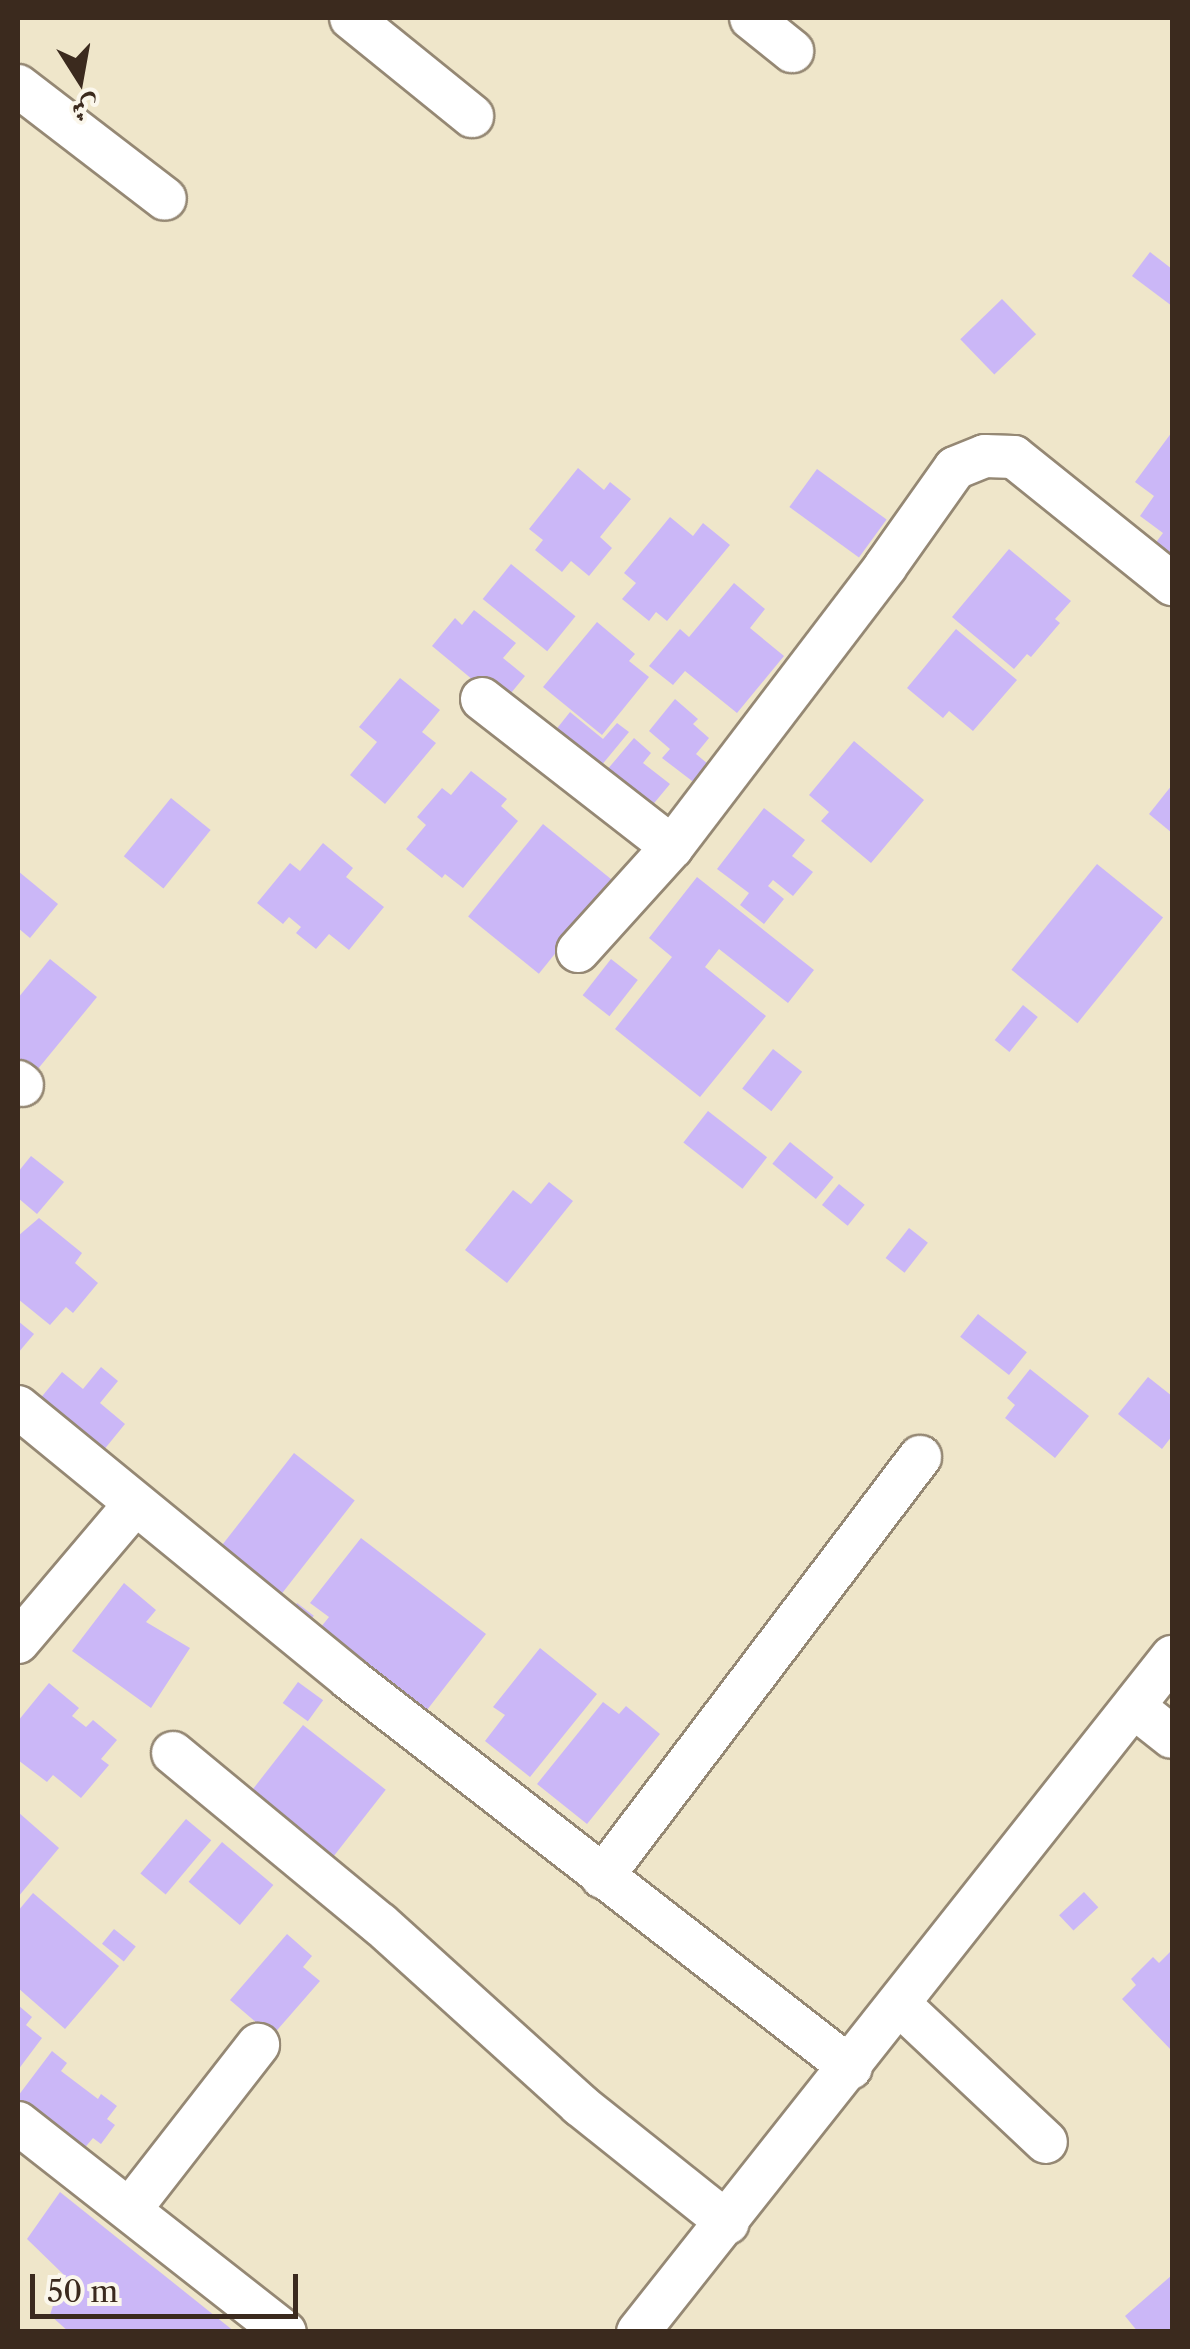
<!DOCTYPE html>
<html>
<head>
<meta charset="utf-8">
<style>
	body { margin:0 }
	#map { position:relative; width:1190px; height:2349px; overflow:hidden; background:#efe6ca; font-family:"Libre Caslon Text",Amiri,serif }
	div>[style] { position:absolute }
	.building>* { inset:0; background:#cbb7f7; transform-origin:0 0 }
	.roads { filter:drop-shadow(2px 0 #958874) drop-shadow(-2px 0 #958874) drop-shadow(0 2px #958874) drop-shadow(0 -2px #958874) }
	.street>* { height:42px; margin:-21px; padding:0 21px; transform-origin:21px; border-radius:21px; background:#fff }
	span { translate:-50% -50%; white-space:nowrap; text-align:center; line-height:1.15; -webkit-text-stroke:9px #fbf7ec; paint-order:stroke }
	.frame { position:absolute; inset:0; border:20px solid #3b2a1e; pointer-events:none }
	.north { position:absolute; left:30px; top:30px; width:100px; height:100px; -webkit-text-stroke:8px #fbf7ec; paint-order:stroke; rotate:169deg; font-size:28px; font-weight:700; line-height:40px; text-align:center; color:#3b2a1e }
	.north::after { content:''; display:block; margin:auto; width:35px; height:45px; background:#3b2a1e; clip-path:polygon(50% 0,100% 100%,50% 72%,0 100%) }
	.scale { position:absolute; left:30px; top:2274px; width:268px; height:45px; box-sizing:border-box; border:5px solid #3b2a1e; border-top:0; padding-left:12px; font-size:30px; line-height:35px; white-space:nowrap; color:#3b2a1e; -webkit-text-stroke:8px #fbf7ec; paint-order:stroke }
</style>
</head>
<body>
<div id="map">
	<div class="building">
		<i style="clip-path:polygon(1150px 252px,1172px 269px,1172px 306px,1132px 276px)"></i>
		<i style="left:1002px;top:299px;width:49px;height:58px;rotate:46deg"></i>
		<i style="clip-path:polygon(1172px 432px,1172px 564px,1151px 549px,1163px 533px,1140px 516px,1154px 496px,1135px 482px)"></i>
		<i style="clip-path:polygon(578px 468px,604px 490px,610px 482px,631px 499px,600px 537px,612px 548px,589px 576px,571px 561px,562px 572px,535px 550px,543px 540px,529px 529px)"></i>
		<i style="left:817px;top:469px;width:86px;height:47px;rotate:36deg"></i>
		<i style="clip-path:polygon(670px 517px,693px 536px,703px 523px,730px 545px,667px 621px,656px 612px,649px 621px,622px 599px,636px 583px,624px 573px)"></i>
		<i style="clip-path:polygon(1009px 549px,1071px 601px,1055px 619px,1060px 623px,1031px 657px,1027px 654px,1014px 669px,952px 617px)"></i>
		<i style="left:511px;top:564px;width:83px;height:45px;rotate:39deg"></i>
		<i style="clip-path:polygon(734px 583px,765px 609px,750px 628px,784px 656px,737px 713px,685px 671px,673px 685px,649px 666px,680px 629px,689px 637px)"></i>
		<i style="clip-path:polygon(474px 610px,516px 643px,503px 658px,525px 676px,502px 704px,432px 646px,455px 618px,462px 625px)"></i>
		<i style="clip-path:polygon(597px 622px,635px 654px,629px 661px,649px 677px,602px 735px,543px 687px)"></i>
		<i style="clip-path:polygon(956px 629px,1017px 680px,973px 731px,949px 711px,943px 718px,907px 688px)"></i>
		<i style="clip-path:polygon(400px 678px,440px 710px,422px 732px,436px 743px,385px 804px,350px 775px,377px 742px,359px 727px)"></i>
		<i style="clip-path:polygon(675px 699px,698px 719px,693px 724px,709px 738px,696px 754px,714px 769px,700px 787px,662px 758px,670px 749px,649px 731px)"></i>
		<i style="clip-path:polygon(570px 712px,603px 739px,617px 723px,629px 732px,596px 772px,551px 736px)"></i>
		<i style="clip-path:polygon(634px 738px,651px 753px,643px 763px,670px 784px,635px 826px,590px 790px)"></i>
		<i style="clip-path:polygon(854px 741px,924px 800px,871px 863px,821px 821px,829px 812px,809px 795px)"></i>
		<i style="clip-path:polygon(471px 771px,507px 799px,501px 806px,518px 821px,463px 888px,445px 874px,442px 878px,406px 849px,426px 825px,417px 817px,442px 788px,451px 795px)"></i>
		<i style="clip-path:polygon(1172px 785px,1172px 833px,1149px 814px)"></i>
		<i style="left:171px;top:798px;width:51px;height:75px;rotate:39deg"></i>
		<i style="clip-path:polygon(764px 808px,805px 840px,792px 856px,813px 872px,793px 896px,773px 880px,768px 886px,784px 899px,764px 924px,740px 905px,749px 893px,717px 869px)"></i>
		<i style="left:543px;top:824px;width:91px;height:119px;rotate:39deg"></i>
		<i style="clip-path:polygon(323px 843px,353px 868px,346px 877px,384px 907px,349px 950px,329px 934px,316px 949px,296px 933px,301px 927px,289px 917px,283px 924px,257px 903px,290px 863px,300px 871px)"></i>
		<i style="left:1097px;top:864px;width:85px;height:136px;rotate:39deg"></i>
		<i style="clip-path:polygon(18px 871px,58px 904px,30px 938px,18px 928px)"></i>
		<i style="clip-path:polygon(697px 877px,814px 970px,788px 1003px,719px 949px,705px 967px,766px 1016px,700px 1097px,615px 1029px,672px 957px,649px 938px)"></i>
		<i style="clip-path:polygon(50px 959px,97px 997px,28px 1081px,18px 1073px,18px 998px)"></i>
		<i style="left:611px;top:959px;width:34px;height:46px;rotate:38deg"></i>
		<i style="left:1023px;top:1005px;width:19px;height:45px;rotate:39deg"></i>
		<i style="left:773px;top:1049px;width:37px;height:50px;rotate:38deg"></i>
		<i style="left:708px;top:1111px;width:75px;height:40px;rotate:38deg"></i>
		<i style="left:790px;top:1142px;width:56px;height:28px;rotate:39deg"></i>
		<i style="clip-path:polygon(31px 1156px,64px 1182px,37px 1214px,18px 1198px,18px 1172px)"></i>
		<i style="clip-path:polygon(549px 1182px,573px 1201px,507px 1283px,465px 1250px,513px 1190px,531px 1204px)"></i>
		<i style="left:839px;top:1184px;width:33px;height:27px;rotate:39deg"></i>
		<i style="clip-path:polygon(39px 1218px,82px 1253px,75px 1263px,98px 1283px,73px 1313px,66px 1307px,50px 1325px,18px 1299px,18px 1236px)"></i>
		<i style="left:909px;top:1228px;width:24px;height:38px;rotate:38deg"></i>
		<i style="left:978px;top:1314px;width:62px;height:29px;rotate:38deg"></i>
		<i style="clip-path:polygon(18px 1321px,34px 1334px,18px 1353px)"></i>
		<i style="clip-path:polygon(101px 1367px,118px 1381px,100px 1403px,125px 1424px,94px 1462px,30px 1411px,62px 1372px,83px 1389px)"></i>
		<i style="clip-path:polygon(1030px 1369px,1089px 1416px,1055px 1458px,1005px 1418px,1015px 1405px,1007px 1398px)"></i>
		<i style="clip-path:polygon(1148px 1377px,1172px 1396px,1172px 1436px,1162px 1449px,1118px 1414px)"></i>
		<i style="left:294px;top:1453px;width:77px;height:130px;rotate:38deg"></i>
		<i style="clip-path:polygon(361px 1538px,486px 1634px,420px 1719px,313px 1637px,329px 1617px,310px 1603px)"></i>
		<i style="clip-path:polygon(124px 1583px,156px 1610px,146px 1622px,190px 1648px,151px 1708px,72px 1651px)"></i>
		<i style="left:297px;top:1603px;width:21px;height:23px;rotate:37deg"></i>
		<i style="clip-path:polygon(540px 1648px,597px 1694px,530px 1777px,485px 1741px,505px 1715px,493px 1707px)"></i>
		<i style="left:298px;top:1682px;width:31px;height:26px;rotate:36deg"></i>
		<i style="clip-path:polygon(49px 1683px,79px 1708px,72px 1716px,86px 1727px,93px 1720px,117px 1740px,101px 1759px,109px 1765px,81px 1798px,53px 1775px,47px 1782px,18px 1760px,18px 1721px)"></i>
		<i style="clip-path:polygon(603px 1702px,619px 1714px,626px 1706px,660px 1734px,587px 1824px,537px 1784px)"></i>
		<i style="left:303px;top:1725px;width:105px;height:98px;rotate:38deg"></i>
		<i style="clip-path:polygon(18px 1812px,59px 1848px,18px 1897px)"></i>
		<i style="left:186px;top:1819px;width:33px;height:71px;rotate:40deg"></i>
		<i style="left:222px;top:1842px;width:67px;height:52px;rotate:40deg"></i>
		<i style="left:1084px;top:1892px;width:21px;height:34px;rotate:47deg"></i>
		<i style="clip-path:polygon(33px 1893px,119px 1966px,65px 2029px,18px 1988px,18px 1911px)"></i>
		<i style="left:114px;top:1929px;width:28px;height:19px;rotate:39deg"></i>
		<i style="clip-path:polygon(287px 1934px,312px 1956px,303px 1967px,320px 1981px,272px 2036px,230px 2000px)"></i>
		<i style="clip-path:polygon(1170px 1952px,1172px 1955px,1172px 2051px,1122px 1999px,1136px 1985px,1131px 1979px,1153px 1957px,1159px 1963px)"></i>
		<i style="clip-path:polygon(18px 2005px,32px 2017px,26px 2025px,42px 2038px,18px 2070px)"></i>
		<i style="clip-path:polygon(52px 2051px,67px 2063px,61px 2071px,98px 2099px,101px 2094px,117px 2106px,107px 2119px,115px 2125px,101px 2144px,93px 2138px,82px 2151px,18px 2103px,18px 2096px)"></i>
		<i style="clip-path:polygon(60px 2192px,235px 2332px,69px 2332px,50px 2315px,63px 2274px,27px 2239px)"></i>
		<i style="clip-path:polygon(1172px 2275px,1172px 2332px,1138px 2332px,1125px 2316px)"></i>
	</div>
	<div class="roads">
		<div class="street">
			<i style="left:351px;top:18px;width:156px;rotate:39deg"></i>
			<i style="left:751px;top:18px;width:53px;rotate:38.8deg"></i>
			<i style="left:18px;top:86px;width:185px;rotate:37.5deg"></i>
			<i style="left:482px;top:699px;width:241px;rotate:37.9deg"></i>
			<i style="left:578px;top:951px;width:140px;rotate:-47.9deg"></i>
			<i style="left:672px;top:847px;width:352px;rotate:-52.7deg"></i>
			<i style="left:885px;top:567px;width:121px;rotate:-54.7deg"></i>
			<i style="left:955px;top:468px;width:32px;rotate:-22deg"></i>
			<i style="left:985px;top:456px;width:29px;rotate:2deg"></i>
			<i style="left:1014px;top:457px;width:203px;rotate:38.8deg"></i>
			<i style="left:18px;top:1082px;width:5px;rotate:37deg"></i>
			<i style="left:18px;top:1407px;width:429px;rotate:39.3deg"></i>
			<i style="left:350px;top:1679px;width:634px;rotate:37.83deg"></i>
			<i style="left:18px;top:1642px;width:181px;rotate:-49.7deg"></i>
			<i style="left:1134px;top:1707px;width:48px;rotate:38.3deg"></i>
			<i style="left:173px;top:1753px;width:268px;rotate:39.6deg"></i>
			<i style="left:380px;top:1924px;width:270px;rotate:42.1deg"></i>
			<i style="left:580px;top:2105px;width:189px;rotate:38.6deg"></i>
			<i style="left:602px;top:1877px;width:527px;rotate:-52.87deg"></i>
			<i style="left:900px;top:2005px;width:200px;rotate:43.2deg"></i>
			<i style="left:18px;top:2123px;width:339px;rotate:38.1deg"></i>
			<i style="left:131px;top:2208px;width:207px;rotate:-52.1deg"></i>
			<i style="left:638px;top:2332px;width:861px;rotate:-51.65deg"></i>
		</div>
	</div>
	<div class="frame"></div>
	<div class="north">ش</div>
	<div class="scale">50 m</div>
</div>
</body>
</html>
